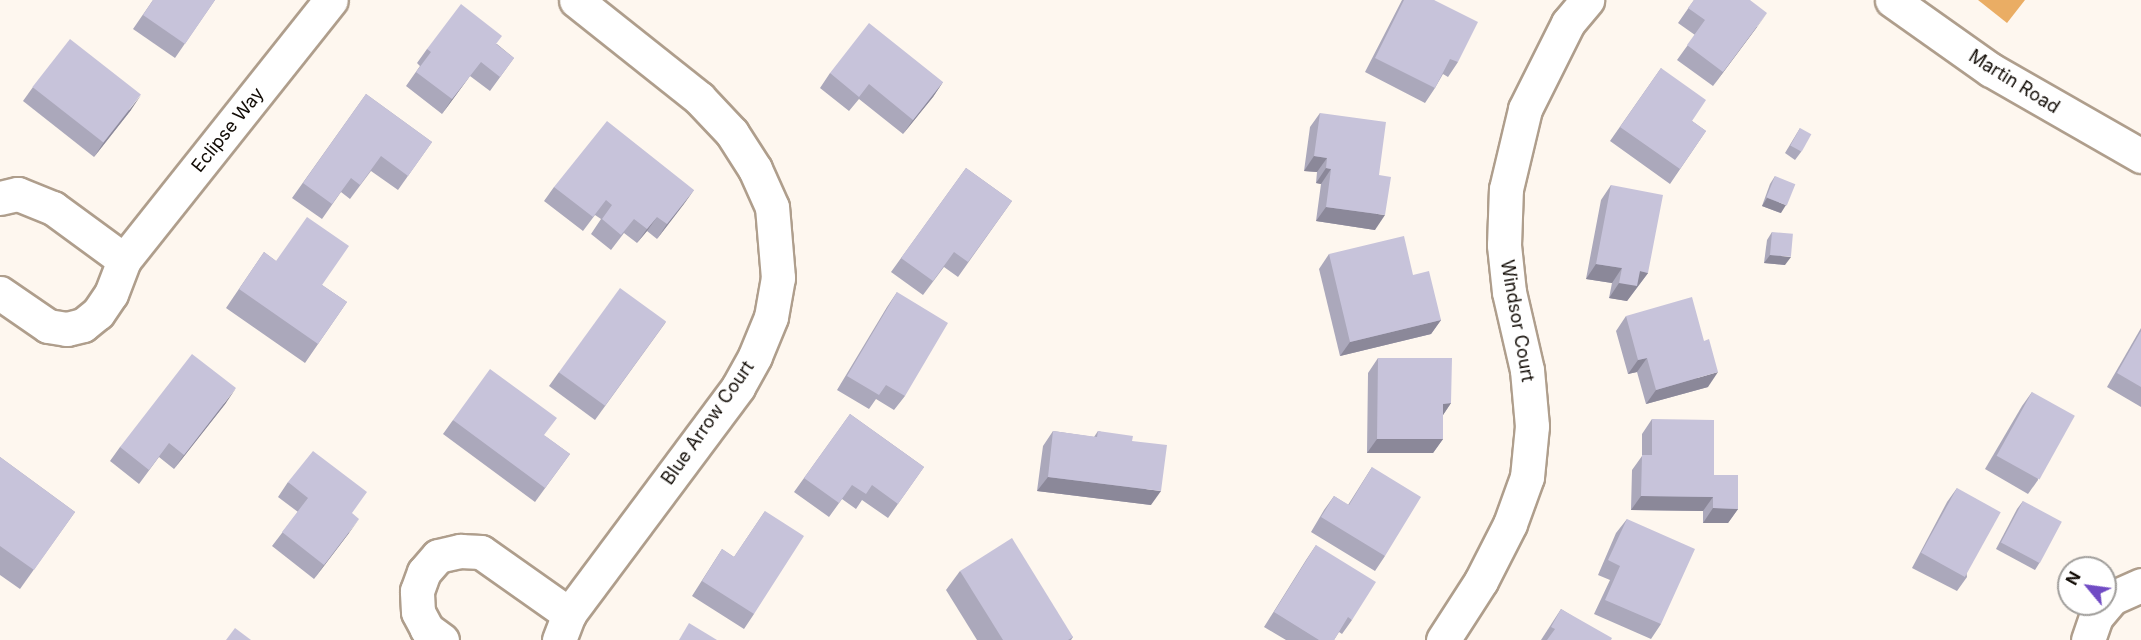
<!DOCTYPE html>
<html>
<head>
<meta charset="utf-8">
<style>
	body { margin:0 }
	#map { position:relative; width:2141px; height:640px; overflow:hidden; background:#fef7ef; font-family:Inter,sans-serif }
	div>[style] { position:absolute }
	.forest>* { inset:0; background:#eaad64 }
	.roads { filter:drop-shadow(2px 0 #af9e8c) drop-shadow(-2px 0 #af9e8c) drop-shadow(0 2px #af9e8c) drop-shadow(0 -2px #af9e8c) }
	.street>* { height:33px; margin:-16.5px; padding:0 16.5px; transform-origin:16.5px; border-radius:16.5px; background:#fff }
	.secondary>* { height:33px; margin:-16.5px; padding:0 16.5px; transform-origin:16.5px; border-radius:16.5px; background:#fff }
	.wall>* { inset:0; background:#aba8bb }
	.shaded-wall>* { inset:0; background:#8b8899 }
	.building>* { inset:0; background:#c7c3da; transform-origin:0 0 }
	span { translate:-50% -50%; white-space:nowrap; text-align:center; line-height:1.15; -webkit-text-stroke:4.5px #fff; paint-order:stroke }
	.street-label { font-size:18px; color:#120c06 }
	.north { position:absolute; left:2057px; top:556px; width:60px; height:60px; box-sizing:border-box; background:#fff; border:2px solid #a09e9b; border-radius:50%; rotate:299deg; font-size:16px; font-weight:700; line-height:24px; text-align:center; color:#120c06 }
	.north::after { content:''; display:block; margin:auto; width:21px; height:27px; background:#704bc4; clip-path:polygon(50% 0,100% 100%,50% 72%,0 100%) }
</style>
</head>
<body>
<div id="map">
	<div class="forest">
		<i style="clip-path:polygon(1978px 0,2025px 0,2007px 23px)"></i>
	</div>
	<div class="roads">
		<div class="street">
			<i style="left:0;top:198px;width:18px;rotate:-13deg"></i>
			<i style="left:18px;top:194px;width:38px;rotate:22deg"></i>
			<i style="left:53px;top:208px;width:88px;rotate:36.2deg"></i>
			<i style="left:0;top:293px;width:58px;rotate:34.5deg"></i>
			<i style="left:48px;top:326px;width:19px;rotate:9deg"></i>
			<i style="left:67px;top:329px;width:16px;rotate:-14deg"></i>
			<i style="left:83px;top:325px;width:19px;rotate:-39deg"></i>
			<i style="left:98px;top:313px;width:23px;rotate:-56deg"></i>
			<i style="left:111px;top:294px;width:36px;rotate:-69deg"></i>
			<i style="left:124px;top:260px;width:332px;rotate:-51.5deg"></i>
			<i style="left:442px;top:640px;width:19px;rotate:-144deg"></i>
			<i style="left:427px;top:629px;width:19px;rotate:-118deg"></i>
			<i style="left:418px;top:612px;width:21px;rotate:-93deg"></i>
			<i style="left:417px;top:591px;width:20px;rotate:-70deg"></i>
			<i style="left:424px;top:572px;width:21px;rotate:-49deg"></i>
			<i style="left:438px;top:556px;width:23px;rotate:-13deg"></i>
			<i style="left:460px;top:551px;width:21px;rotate:3deg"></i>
			<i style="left:481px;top:552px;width:108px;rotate:35.2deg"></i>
			<i style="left:559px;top:640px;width:28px;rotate:-69deg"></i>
			<i style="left:569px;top:614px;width:283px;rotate:-53.3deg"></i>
			<i style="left:738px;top:387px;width:35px;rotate:-61deg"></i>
			<i style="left:755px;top:356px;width:42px;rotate:-67.7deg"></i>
			<i style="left:771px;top:317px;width:40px;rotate:-80deg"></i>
			<i style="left:778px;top:278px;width:71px;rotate:-94.8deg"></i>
			<i style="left:772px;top:207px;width:42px;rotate:-114.1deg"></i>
			<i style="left:755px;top:169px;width:43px;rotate:-122.6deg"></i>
			<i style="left:732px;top:133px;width:48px;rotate:-133.3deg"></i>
			<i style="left:699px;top:98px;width:157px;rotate:-141.5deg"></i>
			<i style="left:1443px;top:640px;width:70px;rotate:-57.2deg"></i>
			<i style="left:1481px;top:581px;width:64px;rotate:-63deg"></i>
			<i style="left:1510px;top:524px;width:50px;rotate:-70.1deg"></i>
			<i style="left:1527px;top:477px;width:51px;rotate:-84.4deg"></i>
			<i style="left:1532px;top:426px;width:56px;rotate:-95.1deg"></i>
			<i style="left:1527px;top:370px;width:80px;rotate:-103deg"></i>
			<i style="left:1509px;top:292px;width:47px;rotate:-96.1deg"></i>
			<i style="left:1504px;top:245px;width:56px;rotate:-88deg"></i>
			<i style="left:1506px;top:189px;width:82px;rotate:-76.6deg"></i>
			<i style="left:1525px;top:109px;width:96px;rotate:-63.4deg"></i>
			<i style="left:1568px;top:23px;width:30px;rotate:-50deg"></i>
			<i style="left:2088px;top:640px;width:24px;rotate:-71deg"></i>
			<i style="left:2096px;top:617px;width:25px;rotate:-50deg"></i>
			<i style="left:2112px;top:598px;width:32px;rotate:-24deg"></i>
		</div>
		<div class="secondary">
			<i style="left:1892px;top:0;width:121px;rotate:35.3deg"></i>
			<i style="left:1991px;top:70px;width:173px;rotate:29.8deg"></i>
		</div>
	</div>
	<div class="wall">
		<i style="clip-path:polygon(153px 0,215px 0,175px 58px,133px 29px)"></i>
		<i style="clip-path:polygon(1402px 0,1434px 0,1458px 62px,1448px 77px,1443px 74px,1435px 88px,1425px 103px,1365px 72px)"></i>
		<i style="clip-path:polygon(1694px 0,1757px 27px,1713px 86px,1677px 60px,1695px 35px,1678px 23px)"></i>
		<i style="clip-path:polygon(497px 44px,514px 58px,490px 91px,470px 76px,442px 114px,406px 86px,420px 66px,417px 63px,427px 49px)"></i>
		<i style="clip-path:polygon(1661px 68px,1692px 121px,1706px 131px,1670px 184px,1610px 141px)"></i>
		<i style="clip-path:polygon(830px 73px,943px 82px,933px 97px,903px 134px,859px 99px,849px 111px,820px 88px)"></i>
		<i style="clip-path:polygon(33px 87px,131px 110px,94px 157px,23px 101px)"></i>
		<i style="clip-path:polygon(366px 94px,432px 142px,398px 190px,371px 171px,350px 199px,341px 192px,322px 219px,292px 198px)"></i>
		<i style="clip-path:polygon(1320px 113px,1379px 175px,1375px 230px,1316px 221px,1321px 184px,1316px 183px,1317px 172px,1304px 171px,1310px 127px)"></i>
		<i style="clip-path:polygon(1800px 128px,1801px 152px,1795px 160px,1785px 153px)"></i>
		<i style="clip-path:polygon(966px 168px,1012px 201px,958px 277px,944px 267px,923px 295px,891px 272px)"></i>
		<i style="clip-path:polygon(1775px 176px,1781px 213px,1762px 206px,1770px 184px)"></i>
		<i style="clip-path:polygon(1611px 185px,1648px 273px,1627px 301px,1609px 298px,1612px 283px,1586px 279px,1601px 200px)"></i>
		<i style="clip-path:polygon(554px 187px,694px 190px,657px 239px,647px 231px,637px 243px,624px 233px,611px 250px,591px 234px,601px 219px,595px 215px,583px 231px,544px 201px)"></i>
		<i style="clip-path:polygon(1772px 232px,1785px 265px,1764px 263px,1767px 240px)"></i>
		<i style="clip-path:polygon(264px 252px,276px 261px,322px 285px,347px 302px,305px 363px,226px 308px)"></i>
		<i style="clip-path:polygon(1329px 254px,1413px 275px,1441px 320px,1431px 334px,1340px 356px,1319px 269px)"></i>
		<i style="clip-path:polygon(897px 292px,905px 396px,894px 410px,876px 399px,869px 409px,837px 390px,887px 307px)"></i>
		<i style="clip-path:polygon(1626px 316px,1708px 387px,1646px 404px,1637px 372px,1628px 374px,1616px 331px)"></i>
		<i style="clip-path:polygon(666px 322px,595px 420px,549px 386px,559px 372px)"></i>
		<i style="clip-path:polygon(2141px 328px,2141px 407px,2107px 387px)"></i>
		<i style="clip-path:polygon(1378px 358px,1451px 403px,1443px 415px,1443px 439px,1433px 453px,1367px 453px,1368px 373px)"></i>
		<i style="clip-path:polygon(2032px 392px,2038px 480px,2028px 494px,1985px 469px,2022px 406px)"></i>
		<i style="clip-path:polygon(226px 403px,174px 469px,159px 457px,139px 484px,110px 461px,120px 447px)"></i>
		<i style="clip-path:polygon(850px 414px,924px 467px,888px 518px,862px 500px,856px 509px,842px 499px,829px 517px,794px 492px)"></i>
		<i style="clip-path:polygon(1652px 419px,1714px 475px,1738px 509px,1728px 523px,1703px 523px,1703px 511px,1631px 510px,1632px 470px,1642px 456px,1642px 434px)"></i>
		<i style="clip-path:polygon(453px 420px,545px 436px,570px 454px,535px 502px,443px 434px)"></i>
		<i style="clip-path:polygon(1053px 431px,1094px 437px,1098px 431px,1132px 441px,1151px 505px,1037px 491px,1043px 446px)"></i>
		<i style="clip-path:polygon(0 457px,75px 512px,20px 589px,0 575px)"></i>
		<i style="clip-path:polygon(1372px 467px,1385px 556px,1375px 571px,1311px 532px,1324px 510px,1334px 496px,1348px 505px)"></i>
		<i style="clip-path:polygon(288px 482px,352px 513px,349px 533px,314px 579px,272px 546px,298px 512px,278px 497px)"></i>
		<i style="clip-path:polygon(1957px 488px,1967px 577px,1957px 591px,1912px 568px,1947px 502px)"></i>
		<i style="clip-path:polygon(2023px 501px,2040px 562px,2035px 570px,1996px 549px,2017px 509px)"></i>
		<i style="clip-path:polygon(765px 511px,754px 614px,744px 629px,692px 596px,722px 549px,734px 557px)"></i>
		<i style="clip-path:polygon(1627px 519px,1661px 624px,1651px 639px,1594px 614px,1610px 580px,1598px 575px,1616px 533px)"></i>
		<i style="clip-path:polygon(1316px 545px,1352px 620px,1342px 634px,1339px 632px,1334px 640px,1286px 640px,1264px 627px,1306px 560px)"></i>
		<i style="clip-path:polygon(960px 571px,1073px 637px,1071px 640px,977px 640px,946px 590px)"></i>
		<i style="clip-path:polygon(1561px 609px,1611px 640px,1541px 640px)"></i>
	</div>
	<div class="shaded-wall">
		<i style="clip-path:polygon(1767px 13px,1757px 27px,1713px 86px,1723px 72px)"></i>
		<i style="clip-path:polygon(481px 62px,470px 76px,442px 114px,452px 99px)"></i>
		<i style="clip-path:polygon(943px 82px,933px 97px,903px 134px,913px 120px)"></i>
		<i style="clip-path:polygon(141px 95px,131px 110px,94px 157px,104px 142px)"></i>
		<i style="clip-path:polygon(1314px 156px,1327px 158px,1317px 172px,1304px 171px)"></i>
		<i style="clip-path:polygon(1326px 168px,1331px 169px,1321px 184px,1316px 183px)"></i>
		<i style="clip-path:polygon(694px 190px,684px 204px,657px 239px,667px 224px)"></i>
		<i style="clip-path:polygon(1767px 198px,1786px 205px,1781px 213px,1762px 206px)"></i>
		<i style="clip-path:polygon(1326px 207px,1385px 215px,1375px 230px,1316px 221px)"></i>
		<i style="clip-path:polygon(657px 217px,647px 231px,637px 243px,647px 229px)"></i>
		<i style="clip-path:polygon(1770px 255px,1791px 257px,1785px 265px,1764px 263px)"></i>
		<i style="clip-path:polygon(1596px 264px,1622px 268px,1612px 283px,1586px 279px)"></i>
		<i style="clip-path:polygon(1640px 271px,1648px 273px,1627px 301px,1609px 298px,1619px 283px)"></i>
		<i style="clip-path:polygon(1441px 320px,1431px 334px,1340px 356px,1350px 342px)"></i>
		<i style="clip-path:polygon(1647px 358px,1637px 372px,1628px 374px,1638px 360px)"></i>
		<i style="clip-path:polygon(1718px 372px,1708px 387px,1646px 404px,1656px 390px)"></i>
		<i style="clip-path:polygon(236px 388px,226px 403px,174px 469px,184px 455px)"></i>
		<i style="clip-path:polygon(1451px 403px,1441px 418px,1443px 404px)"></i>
		<i style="clip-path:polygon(1377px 439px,1443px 439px,1433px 453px,1367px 453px)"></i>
		<i style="clip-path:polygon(1048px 477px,1161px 491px,1151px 505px,1037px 491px)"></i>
		<i style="clip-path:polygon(1641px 496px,1713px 497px,1703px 511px,1631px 510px)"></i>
		<i style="clip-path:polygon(1713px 508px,1738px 509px,1728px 523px,1703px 523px)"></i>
		<i style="clip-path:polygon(359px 519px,349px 533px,314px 579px,324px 565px)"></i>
	</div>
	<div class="building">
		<i style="clip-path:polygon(153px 0,215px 0,185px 44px,143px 15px)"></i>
		<i style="clip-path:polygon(1404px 0,1434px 0,1478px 22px,1458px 62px,1450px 59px,1435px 88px,1375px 58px)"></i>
		<i style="clip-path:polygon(1694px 0,1750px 0,1767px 13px,1723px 72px,1687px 45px,1705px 20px,1688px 8px)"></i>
		<i style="clip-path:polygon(461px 4px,502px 36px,496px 44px,514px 58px,500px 77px,481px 62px,452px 99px,416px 72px,431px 52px,427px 49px)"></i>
		<i style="clip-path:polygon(869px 23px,943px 82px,913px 120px,869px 84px,859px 97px,830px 73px)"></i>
		<i style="left:70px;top:39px;width:90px;height:61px;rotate:38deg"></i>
		<i style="clip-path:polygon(1661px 68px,1706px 100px,1692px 121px,1706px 131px,1680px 169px,1620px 127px)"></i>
		<i style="clip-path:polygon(366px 94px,432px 142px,408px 176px,381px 156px,360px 185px,351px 178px,332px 204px,303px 183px)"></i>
		<i style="clip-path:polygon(1320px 113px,1386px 122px,1379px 175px,1391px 177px,1385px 215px,1326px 207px,1331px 169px,1326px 168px,1327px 158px,1314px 156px)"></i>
		<i style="clip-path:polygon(607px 121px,694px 190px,667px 224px,657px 217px,647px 229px,634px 219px,621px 235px,602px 219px,612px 205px,606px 200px,593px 217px,554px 187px)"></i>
		<i style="left:1800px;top:128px;width:13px;height:20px;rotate:29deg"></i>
		<i style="clip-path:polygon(966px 168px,1012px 201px,968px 262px,954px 252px,933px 281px,901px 258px)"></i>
		<i style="left:1775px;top:176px;width:22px;height:23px;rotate:22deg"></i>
		<i style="clip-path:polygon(1611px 185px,1663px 195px,1648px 273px,1640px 271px,1637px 286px,1619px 283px,1622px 268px,1596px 264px)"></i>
		<i style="clip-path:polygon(307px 217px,349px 246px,322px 285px,347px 302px,318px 344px,239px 289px,264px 252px,276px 261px)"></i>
		<i style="left:1772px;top:232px;width:21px;height:23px;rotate:5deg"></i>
		<i style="clip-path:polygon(1404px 236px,1413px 275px,1429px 271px,1441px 320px,1350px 342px,1329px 254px)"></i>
		<i style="left:620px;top:288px;width:57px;height:104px;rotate:36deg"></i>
		<i style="clip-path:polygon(897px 292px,948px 323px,905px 396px,886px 385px,879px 395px,847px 376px)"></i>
		<i style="clip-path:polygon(1692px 297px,1704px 341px,1709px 339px,1718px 372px,1656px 390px,1647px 358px,1638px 360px,1626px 316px)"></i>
		<i style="clip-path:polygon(2141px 331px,2141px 387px,2117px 373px)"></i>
		<i style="clip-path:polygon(192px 354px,236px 388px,184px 455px,169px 443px,149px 470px,120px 447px)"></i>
		<i style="clip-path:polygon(1378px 358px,1452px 358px,1451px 403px,1443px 404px,1443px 439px,1377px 439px)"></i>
		<i style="clip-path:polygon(490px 369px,557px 418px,544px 435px,570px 454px,545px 488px,453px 420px)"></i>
		<i style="left:2032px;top:392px;width:49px;height:73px;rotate:29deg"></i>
		<i style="clip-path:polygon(850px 414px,924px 467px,898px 504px,872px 485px,866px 494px,852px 485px,839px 503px,804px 478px)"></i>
		<i style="clip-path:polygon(1652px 419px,1714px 420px,1714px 475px,1738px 475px,1738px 509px,1713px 508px,1713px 497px,1641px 496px,1642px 455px,1652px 455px)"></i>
		<i style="clip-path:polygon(1053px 431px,1097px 437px,1098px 431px,1133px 436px,1132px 441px,1167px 445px,1161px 491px,1048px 477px)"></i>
		<i style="clip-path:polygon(313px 451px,367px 492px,352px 513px,359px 519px,324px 565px,282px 532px,308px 498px,288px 482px)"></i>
		<i style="clip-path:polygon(0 457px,75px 512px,34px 570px,0 546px)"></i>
		<i style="clip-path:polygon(1372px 467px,1421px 497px,1385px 556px,1321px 517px,1334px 496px,1349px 505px)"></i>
		<i style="left:1957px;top:488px;width:50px;height:74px;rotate:29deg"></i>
		<i style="left:2023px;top:501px;width:44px;height:47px;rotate:28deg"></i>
		<i style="clip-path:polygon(765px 511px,804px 536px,754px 614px,702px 581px,722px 549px,734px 557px)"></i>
		<i style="clip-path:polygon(1627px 519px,1695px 549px,1661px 624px,1605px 600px,1620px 566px,1608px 560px)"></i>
		<i style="clip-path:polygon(1012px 538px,1073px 637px,1068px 640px,1003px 640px,960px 571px)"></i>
		<i style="clip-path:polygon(1316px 545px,1376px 582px,1352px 620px,1348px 617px,1334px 640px,1319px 640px,1274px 612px)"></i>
		<i style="clip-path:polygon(1561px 609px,1612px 638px,1611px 640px,1547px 640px,1555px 629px,1551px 627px)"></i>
		<i style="clip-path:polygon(689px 623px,717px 640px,679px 640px)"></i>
		<i style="clip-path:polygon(235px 628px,251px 640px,226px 640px)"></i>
	</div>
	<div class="street-label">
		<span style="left:2014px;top:82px;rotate:32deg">Martin Road</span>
		<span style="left:228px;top:130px;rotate:-51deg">Eclipse Way</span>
		<span style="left:1517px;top:321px;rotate:80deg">Windsor Court</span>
		<span style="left:708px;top:423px;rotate:-55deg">Blue Arrow Court</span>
	</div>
	<div class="north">N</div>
</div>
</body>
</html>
